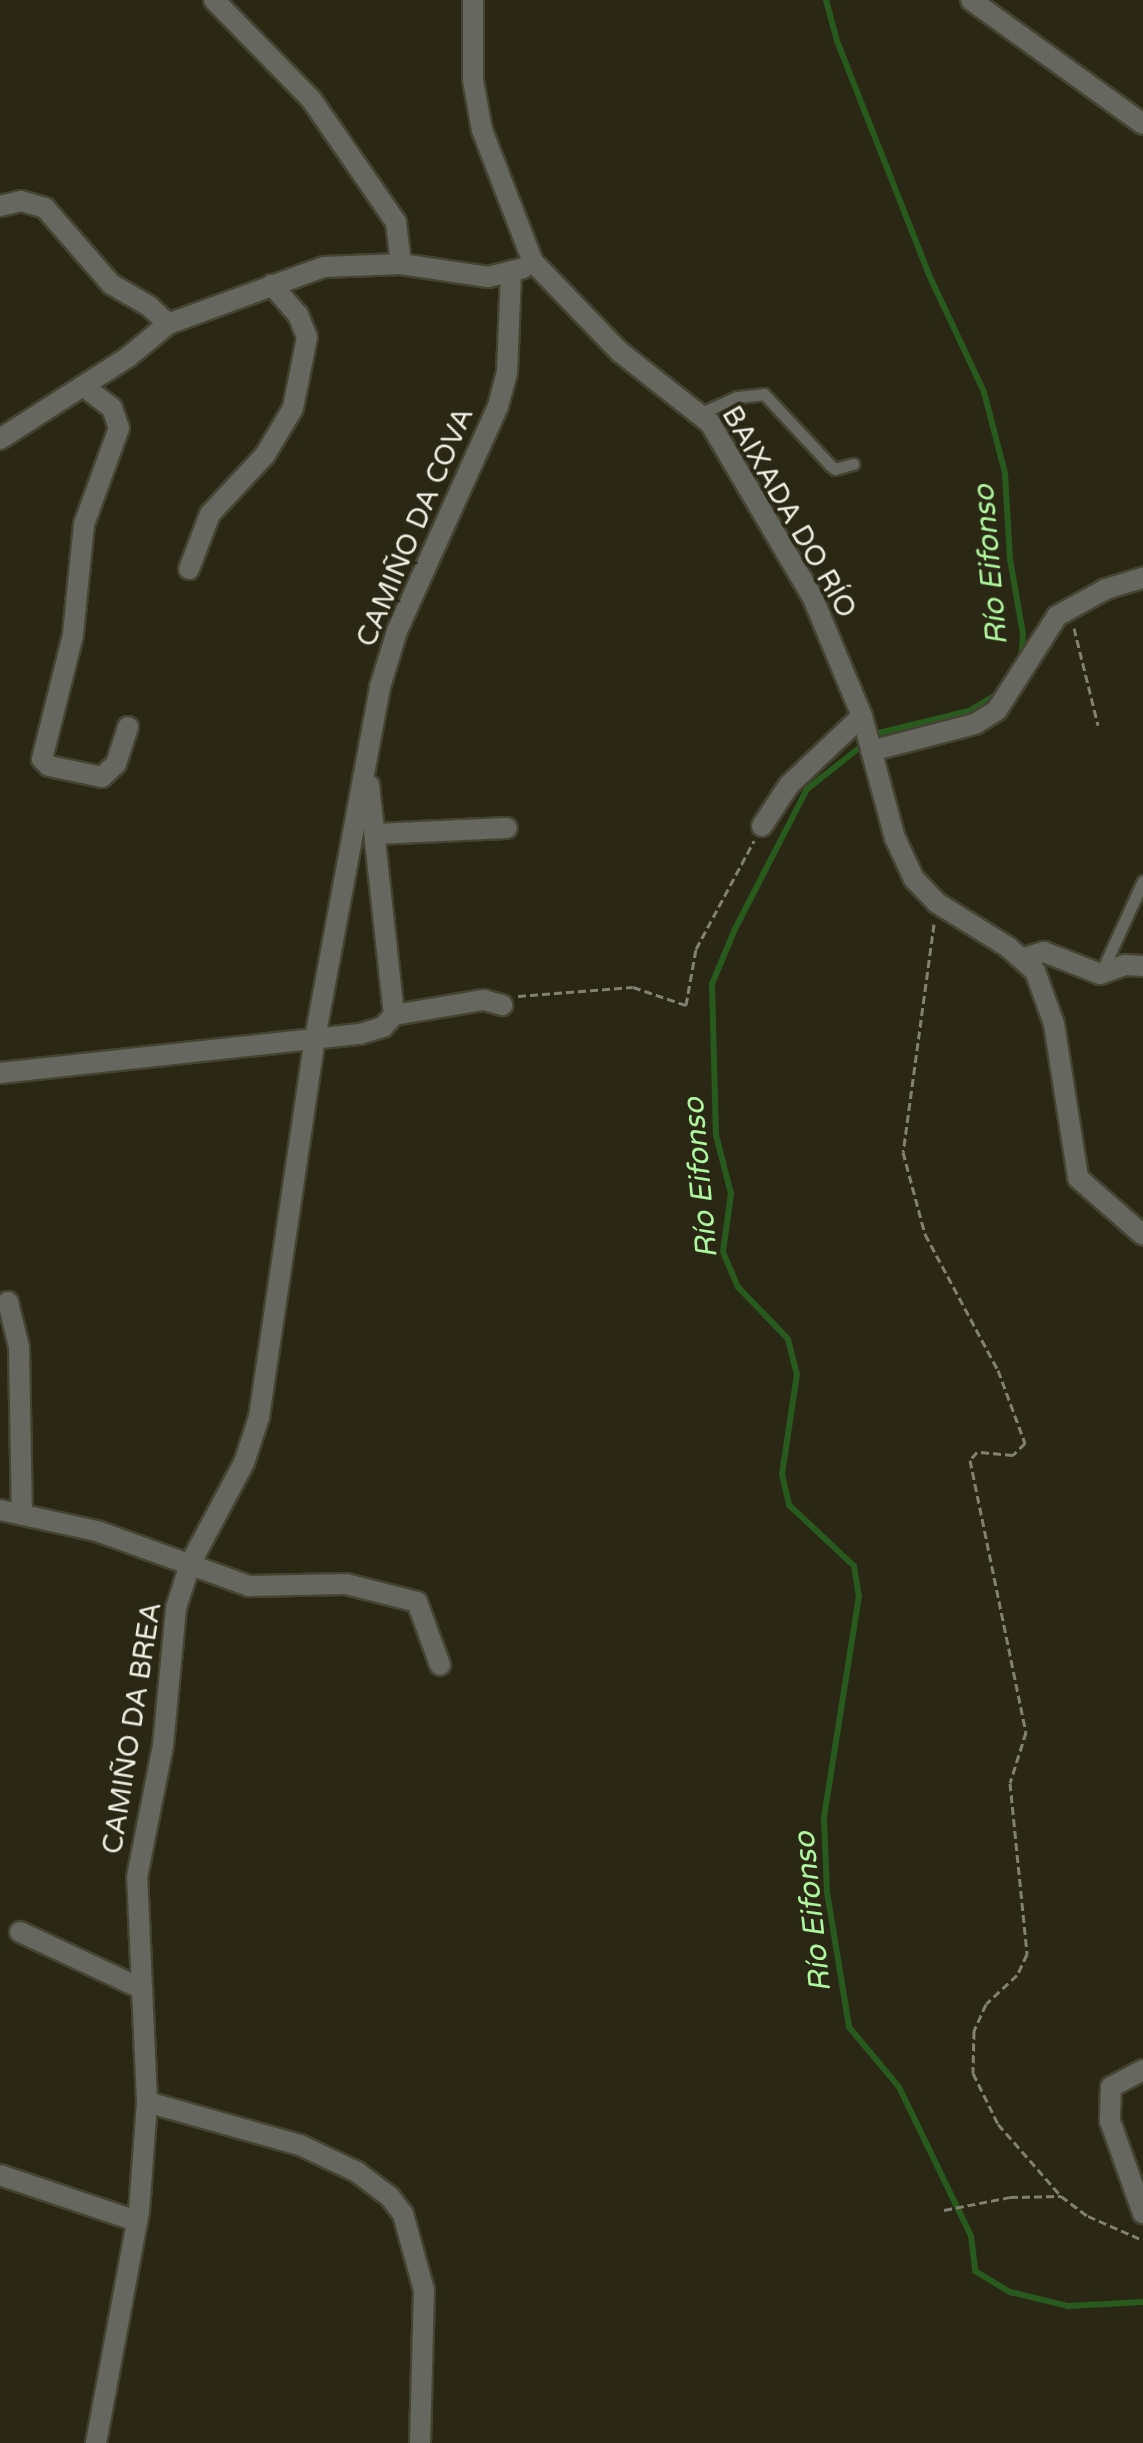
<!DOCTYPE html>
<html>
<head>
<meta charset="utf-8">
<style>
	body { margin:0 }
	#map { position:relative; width:1143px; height:2443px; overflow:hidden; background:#2a2714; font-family:"Varela Round",sans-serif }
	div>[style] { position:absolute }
	.stream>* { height:6px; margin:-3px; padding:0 3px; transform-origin:3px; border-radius:3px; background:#285a1e }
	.path>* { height:3px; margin-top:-1.5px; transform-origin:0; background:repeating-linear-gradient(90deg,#828070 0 8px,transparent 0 12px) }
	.roads { filter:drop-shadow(2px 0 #454331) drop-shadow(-2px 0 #454331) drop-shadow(0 2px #454331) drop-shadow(0 -2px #454331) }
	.service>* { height:11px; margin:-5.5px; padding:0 5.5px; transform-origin:5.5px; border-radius:5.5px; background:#66685f }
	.minor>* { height:20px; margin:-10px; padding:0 10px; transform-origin:10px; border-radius:10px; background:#66685f }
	span { translate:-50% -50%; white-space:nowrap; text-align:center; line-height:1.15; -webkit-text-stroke:8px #2a2714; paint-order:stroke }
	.street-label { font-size:28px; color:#eeede1 }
	.water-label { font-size:30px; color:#adf59e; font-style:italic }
</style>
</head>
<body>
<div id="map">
	<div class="stream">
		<i style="left:826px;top:0;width:42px;rotate:75deg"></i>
		<i style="left:837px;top:41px;width:251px;rotate:68.5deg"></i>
		<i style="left:929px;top:275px;width:129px;rotate:64.8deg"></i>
		<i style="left:984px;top:392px;width:84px;rotate:75.5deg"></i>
		<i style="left:1005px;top:473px;width:86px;rotate:86.7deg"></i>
		<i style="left:1010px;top:559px;width:76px;rotate:80.2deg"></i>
		<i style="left:1023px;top:634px;width:27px;rotate:94deg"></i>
		<i style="left:999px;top:693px;width:35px;rotate:149deg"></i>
		<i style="left:969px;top:711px;width:94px;rotate:166.4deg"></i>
		<i style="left:878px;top:733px;width:90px;rotate:141.7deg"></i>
		<i style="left:807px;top:789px;width:157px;rotate:117.2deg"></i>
		<i style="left:735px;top:929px;width:60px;rotate:112.7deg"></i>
		<i style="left:712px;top:984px;width:151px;rotate:88.5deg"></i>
		<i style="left:716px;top:1135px;width:61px;rotate:75.7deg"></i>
		<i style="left:731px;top:1194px;width:59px;rotate:97.9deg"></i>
		<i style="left:723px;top:1252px;width:38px;rotate:67deg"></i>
		<i style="left:738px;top:1287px;width:72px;rotate:46.1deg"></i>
		<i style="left:788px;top:1339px;width:36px;rotate:76deg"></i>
		<i style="left:797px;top:1374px;width:101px;rotate:98.5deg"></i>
		<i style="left:782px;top:1474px;width:32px;rotate:77deg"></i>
		<i style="left:789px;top:1505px;width:89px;rotate:43.2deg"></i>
		<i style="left:854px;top:1566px;width:30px;rotate:81deg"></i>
		<i style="left:859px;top:1596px;width:225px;rotate:99deg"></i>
		<i style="left:824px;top:1818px;width:74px;rotate:87.7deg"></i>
		<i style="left:827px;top:1892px;width:137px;rotate:80.7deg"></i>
		<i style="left:849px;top:2027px;width:78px;rotate:50.2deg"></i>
		<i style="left:899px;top:2087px;width:165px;rotate:64.2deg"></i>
		<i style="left:971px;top:2236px;width:35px;rotate:83deg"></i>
		<i style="left:975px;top:2271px;width:41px;rotate:31deg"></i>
		<i style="left:1010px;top:2292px;width:60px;rotate:13.6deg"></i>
		<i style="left:1068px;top:2306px;width:75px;rotate:-3.1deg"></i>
	</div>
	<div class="path">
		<i style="left:1074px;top:628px;width:100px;rotate:76.1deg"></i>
		<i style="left:934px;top:924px;width:230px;rotate:97.7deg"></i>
		<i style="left:903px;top:1152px;width:85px;rotate:75deg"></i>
		<i style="left:925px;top:1234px;width:154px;rotate:61.8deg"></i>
		<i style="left:998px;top:1370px;width:78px;rotate:69.7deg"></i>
		<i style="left:1025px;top:1443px;width:17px;rotate:135deg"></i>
		<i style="left:1013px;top:1455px;width:36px;rotate:-175deg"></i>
		<i style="left:977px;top:1452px;width:11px;rotate:131deg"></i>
		<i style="left:970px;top:1460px;width:278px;rotate:78.4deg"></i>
		<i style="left:1026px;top:1732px;width:53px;rotate:107.4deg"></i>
		<i style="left:1010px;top:1783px;width:172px;rotate:84.3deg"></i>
		<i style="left:1027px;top:1954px;width:23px;rotate:115deg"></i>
		<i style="left:1017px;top:1975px;width:42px;rotate:136.9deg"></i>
		<i style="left:986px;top:2004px;width:30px;rotate:114deg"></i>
		<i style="left:974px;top:2031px;width:42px;rotate:91.4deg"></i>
		<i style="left:973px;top:2073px;width:57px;rotate:63.9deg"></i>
		<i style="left:998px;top:2124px;width:96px;rotate:48.8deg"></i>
		<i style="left:518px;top:996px;width:115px;rotate:-4.5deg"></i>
		<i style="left:633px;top:987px;width:56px;rotate:18.8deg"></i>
		<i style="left:686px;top:1005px;width:57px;rotate:-79.9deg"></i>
		<i style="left:696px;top:949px;width:123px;rotate:-61.8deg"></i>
		<i style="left:944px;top:2210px;width:67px;rotate:-11.1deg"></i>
		<i style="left:1010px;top:2197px;width:51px;rotate:-1.1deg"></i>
		<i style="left:1061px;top:2196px;width:34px;rotate:37deg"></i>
		<i style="left:1088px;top:2216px;width:60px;rotate:23.6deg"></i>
	</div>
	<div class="roads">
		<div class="service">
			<i style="left:701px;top:413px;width:39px;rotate:-24deg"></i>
			<i style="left:737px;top:397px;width:27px;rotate:-6deg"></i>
			<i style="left:764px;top:394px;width:97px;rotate:47.1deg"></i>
			<i style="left:830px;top:465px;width:6px;rotate:39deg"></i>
			<i style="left:835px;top:469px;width:19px;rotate:-16deg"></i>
			<i style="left:1101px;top:973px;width:101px;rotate:-65.5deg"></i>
		</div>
		<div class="minor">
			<i style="left:214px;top:0;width:139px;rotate:45.6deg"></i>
			<i style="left:311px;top:99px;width:150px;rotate:55.4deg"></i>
			<i style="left:396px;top:222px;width:42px;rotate:83.2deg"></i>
			<i style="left:473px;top:0;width:80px;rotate:90deg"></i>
			<i style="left:473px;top:80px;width:51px;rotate:79.8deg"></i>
			<i style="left:482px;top:130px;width:142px;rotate:68.9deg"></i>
			<i style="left:533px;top:262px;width:125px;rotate:46deg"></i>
			<i style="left:620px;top:352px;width:115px;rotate:38.3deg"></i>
			<i style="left:710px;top:423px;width:201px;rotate:59.5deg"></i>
			<i style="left:812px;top:596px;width:130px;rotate:67.4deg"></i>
			<i style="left:862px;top:716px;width:126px;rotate:74.9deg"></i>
			<i style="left:895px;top:838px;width:45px;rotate:65.1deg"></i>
			<i style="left:914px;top:879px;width:33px;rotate:46deg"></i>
			<i style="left:937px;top:903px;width:84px;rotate:31.8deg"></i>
			<i style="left:1008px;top:947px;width:36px;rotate:42deg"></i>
			<i style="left:1035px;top:971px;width:56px;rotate:70.3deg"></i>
			<i style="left:1054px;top:1024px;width:156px;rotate:81.1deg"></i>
			<i style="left:1078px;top:1178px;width:86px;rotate:41.2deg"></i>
			<i style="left:971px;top:0;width:212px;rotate:35.8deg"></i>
			<i style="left:0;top:206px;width:22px;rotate:-13deg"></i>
			<i style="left:21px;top:201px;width:25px;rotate:16deg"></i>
			<i style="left:45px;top:208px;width:101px;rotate:49deg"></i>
			<i style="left:111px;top:284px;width:44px;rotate:30.1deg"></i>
			<i style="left:149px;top:306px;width:26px;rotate:43deg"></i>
			<i style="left:83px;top:386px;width:36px;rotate:37deg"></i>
			<i style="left:112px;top:408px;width:21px;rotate:71deg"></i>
			<i style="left:119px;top:428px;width:102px;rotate:110deg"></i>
			<i style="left:84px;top:524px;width:112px;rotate:95.7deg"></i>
			<i style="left:73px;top:635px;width:128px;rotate:104deg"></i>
			<i style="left:42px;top:759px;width:10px;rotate:45deg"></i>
			<i style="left:49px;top:766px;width:54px;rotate:11.7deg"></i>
			<i style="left:102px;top:777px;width:19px;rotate:-43deg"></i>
			<i style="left:116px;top:764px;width:39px;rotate:-72deg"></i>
			<i style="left:0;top:439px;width:152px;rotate:-32.6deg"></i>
			<i style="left:128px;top:357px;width:52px;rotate:-39.5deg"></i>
			<i style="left:168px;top:324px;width:166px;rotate:-20.1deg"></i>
			<i style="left:324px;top:267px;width:77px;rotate:-2.2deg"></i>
			<i style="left:401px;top:264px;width:88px;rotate:8.5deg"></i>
			<i style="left:488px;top:277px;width:36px;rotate:-14deg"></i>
			<i style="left:189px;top:569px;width:59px;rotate:-69.1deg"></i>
			<i style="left:210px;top:514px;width:81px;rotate:-47deg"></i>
			<i style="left:265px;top:455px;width:55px;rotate:-59.2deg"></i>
			<i style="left:293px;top:408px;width:72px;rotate:-78.8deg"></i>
			<i style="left:307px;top:337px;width:24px;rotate:-112deg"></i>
			<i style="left:298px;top:315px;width:40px;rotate:-131deg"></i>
			<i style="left:871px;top:751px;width:107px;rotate:-14.6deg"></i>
			<i style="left:975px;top:724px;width:26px;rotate:-32deg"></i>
			<i style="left:997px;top:710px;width:112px;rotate:-57.4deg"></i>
			<i style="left:1057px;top:616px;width:56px;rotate:-28.9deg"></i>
			<i style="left:1106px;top:589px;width:39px;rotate:-17deg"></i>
			<i style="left:369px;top:785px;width:231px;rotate:83.8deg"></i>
			<i style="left:762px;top:826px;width:49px;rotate:-56.6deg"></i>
			<i style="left:789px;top:785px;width:100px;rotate:-43.4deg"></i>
			<i style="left:375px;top:834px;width:132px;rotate:-2.6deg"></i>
			<i style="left:1024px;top:958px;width:21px;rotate:-17deg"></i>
			<i style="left:1044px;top:952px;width:60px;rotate:21.4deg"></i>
			<i style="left:1100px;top:974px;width:27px;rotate:-20deg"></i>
			<i style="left:1125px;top:965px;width:18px;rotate:3deg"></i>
			<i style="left:0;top:1073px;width:362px;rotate:-6.2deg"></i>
			<i style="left:360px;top:1034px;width:24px;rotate:-17deg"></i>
			<i style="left:383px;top:1027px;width:16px;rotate:-47deg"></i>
			<i style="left:394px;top:1015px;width:91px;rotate:-9.5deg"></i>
			<i style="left:484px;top:1000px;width:19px;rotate:16deg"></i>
			<i style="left:8px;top:1302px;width:46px;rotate:76.3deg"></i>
			<i style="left:19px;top:1347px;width:168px;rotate:89deg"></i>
			<i style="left:0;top:1510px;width:99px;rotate:12.2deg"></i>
			<i style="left:97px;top:1531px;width:162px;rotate:19.9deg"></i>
			<i style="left:249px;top:1586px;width:97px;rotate:-1.2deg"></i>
			<i style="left:346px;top:1584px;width:73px;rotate:14.2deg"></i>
			<i style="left:417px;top:1602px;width:67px;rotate:69.9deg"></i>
			<i style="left:20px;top:1932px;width:135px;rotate:25deg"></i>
			<i style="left:1143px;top:2070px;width:36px;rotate:152deg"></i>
			<i style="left:1111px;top:2087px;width:34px;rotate:92deg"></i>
			<i style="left:1110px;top:2121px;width:98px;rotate:70.3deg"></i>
			<i style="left:147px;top:2102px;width:159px;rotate:15.7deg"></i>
			<i style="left:300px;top:2145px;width:63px;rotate:25.3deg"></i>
			<i style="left:357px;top:2172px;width:41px;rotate:37.1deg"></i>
			<i style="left:390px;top:2197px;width:21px;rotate:53deg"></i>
			<i style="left:403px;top:2214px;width:79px;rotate:74.6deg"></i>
			<i style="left:424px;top:2290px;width:153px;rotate:91.5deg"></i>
			<i style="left:0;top:2175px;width:145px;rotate:18.6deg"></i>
			<i style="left:96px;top:2443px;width:235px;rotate:-79.5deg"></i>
			<i style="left:139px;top:2212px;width:110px;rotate:-85.8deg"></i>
			<i style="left:147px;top:2102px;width:225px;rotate:-92.5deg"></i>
			<i style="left:137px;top:1877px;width:134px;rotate:-78.8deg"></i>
			<i style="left:163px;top:1746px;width:139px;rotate:-84.6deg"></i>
			<i style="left:176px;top:1608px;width:46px;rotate:-72.3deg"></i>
			<i style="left:190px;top:1564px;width:115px;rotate:-61.9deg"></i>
			<i style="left:244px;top:1463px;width:48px;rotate:-71.9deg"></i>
			<i style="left:259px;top:1417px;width:383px;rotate:-81.6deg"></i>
			<i style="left:315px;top:1038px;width:357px;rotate:-79.5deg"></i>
			<i style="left:380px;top:687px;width:59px;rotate:-73.1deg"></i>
			<i style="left:397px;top:631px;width:247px;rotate:-65.8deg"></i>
			<i style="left:498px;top:406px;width:34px;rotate:-75deg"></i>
			<i style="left:507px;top:373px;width:99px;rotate:-87.7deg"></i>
		</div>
	</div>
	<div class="street-label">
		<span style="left:789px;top:512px;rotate:60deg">BAIXADA DO RÍO</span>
		<span style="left:415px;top:527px;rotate:-67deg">CAMIÑO DA COVA</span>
		<span style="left:132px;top:1728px;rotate:-81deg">CAMIÑO DA BREA</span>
	</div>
	<div class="water-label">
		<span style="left:991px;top:565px;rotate:-95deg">Río Eifonso</span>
		<span style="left:701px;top:1178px;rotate:-95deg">Río Eifonso</span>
		<span style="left:813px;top:1912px;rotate:-96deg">Río Eifonso</span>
	</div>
</div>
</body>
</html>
